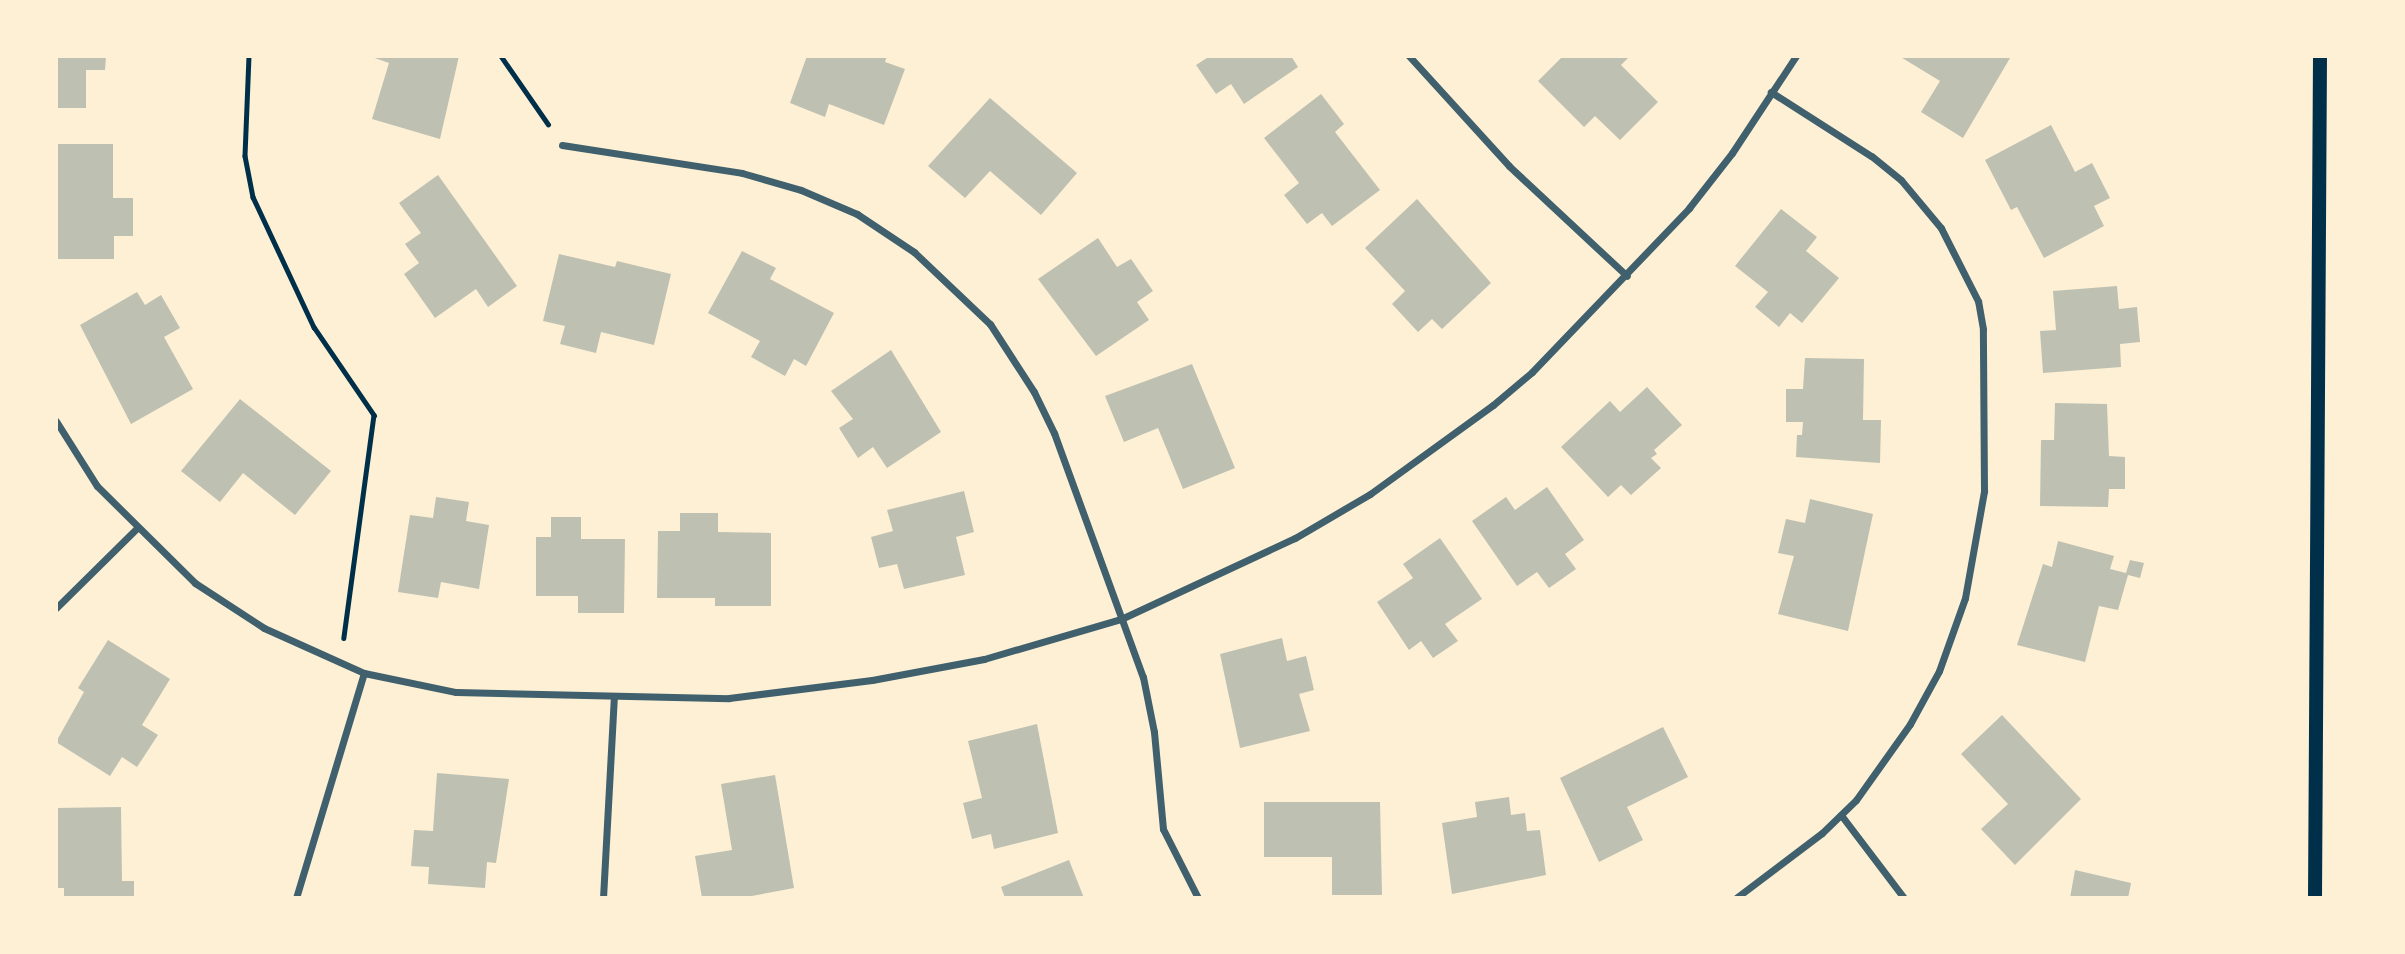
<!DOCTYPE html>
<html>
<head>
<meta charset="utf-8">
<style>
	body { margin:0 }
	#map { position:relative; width:2405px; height:954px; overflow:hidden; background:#fdf0d5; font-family:Rubik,sans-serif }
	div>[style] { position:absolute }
	.building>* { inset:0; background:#bec0b2 }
	.path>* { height:4.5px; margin:-2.25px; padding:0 2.25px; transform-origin:2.25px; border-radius:2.25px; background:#003049 }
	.minor>* { height:7px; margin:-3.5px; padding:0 3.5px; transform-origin:3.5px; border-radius:3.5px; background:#3f606c }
	.secondary>* { height:14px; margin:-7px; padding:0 7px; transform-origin:7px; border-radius:7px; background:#003049 }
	span { translate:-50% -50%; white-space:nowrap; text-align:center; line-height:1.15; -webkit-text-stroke:7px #fdf0d5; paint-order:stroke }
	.frame { position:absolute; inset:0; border:58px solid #fdf0d5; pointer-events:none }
</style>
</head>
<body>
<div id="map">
	<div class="building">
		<i style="clip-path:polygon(56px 56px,106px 56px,105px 70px,86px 70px,86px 108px,56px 108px)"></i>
		<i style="clip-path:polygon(369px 56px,459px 56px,440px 139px,372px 119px,389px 63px)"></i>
		<i style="clip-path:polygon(807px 56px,887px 56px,885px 62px,905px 69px,884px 125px,829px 104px,825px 117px,790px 103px)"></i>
		<i style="clip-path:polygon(1210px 56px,1291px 56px,1298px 67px,1244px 104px,1231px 84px,1216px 94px,1196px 65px)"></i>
		<i style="clip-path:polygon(1563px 56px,1630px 56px,1621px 65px,1658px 102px,1620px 140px,1595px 116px,1584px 127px,1538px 81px)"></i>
		<i style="clip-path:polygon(1899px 56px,2006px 56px,2010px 58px,1963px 138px,1921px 112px,1940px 81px)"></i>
		<i style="clip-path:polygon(1321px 94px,1344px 124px,1335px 132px,1380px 190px,1332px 226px,1322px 213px,1307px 224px,1284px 195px,1299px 183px,1264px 138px)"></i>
		<i style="clip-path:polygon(990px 98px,1077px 173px,1041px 215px,990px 171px,965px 198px,928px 166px)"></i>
		<i style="clip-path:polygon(2051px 125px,2075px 172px,2092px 163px,2110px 198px,2094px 206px,2104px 226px,2044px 258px,2017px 207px,2011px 210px,1985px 160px)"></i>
		<i style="clip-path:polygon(56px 144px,113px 144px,113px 198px,133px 198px,133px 236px,114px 236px,114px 259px,56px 259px)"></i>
		<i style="clip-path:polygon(438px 175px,517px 286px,488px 307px,476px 289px,435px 318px,404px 274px,419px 263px,405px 244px,421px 233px,399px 203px)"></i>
		<i style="clip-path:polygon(1417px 199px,1491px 283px,1442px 329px,1432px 319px,1418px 332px,1392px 304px,1405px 291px,1365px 248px)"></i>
		<i style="clip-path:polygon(1781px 209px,1817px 237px,1806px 251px,1839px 278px,1802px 323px,1790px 313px,1779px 327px,1755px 307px,1768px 292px,1735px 266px)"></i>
		<i style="clip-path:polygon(1098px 238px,1117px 267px,1131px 259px,1153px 291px,1137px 302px,1149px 320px,1096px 356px,1038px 279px)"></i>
		<i style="clip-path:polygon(742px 251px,776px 268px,770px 279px,834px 313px,806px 366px,794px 359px,785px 376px,751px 357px,760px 341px,708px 313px)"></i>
		<i style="clip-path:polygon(559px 254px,615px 267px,617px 261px,671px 274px,654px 345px,601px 332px,596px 353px,560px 344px,565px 326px,543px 321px)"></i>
		<i style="clip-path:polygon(2117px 286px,2119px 309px,2137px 307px,2140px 342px,2120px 344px,2121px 367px,2043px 373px,2040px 331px,2056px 330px,2053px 291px)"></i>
		<i style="clip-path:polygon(137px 292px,145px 305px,161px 295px,180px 328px,164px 337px,193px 389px,131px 424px,80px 325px)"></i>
		<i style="clip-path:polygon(891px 350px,941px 432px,887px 468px,873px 447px,858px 458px,839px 428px,853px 419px,831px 391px)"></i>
		<i style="clip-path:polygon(1805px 358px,1864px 359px,1863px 420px,1881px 420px,1880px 463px,1796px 457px,1797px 435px,1802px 435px,1803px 422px,1786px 422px,1786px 389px,1803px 389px)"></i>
		<i style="clip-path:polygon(1192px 364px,1235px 468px,1183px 489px,1158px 428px,1124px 442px,1105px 396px)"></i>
		<i style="clip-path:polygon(1647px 387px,1682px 425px,1654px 450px,1657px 454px,1651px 458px,1661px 468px,1631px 495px,1621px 485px,1608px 497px,1561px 447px,1610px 401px,1620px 412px)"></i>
		<i style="clip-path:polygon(240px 399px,331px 471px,295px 515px,243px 473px,220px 502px,181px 471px)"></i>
		<i style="clip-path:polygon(2055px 403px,2107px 404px,2109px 456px,2125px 457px,2125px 489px,2109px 489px,2108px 507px,2040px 506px,2041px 440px,2054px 440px)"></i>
		<i style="clip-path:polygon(1547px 487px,1584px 540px,1565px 554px,1576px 569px,1549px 588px,1537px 572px,1517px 586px,1472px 521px,1506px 497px,1515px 510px)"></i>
		<i style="clip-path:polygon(964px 491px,974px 532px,956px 537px,965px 575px,904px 589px,897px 564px,879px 568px,871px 537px,893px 531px,887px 510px)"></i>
		<i style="clip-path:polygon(436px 497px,469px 502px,466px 521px,489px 525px,479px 589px,441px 582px,438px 598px,398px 592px,410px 515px,433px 518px)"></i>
		<i style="clip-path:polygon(1810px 499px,1873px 514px,1848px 631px,1778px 614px,1794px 556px,1778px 553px,1786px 519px,1805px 523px)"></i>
		<i style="clip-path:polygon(680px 513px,718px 513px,718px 532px,771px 533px,771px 606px,715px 606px,715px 598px,657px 598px,658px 531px,680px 531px)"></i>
		<i style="clip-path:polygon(551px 517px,581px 517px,581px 539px,625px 539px,624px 613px,578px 613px,578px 596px,536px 596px,536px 537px,551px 537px)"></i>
		<i style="clip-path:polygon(1440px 538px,1482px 599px,1445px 624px,1458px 641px,1433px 658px,1421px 641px,1409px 650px,1377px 602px,1413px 578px,1403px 564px)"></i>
		<i style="clip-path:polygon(2058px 541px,2114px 556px,2110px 569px,2126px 573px,2130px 560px,2144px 563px,2140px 578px,2128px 575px,2118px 610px,2099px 606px,2085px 662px,2017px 645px,2043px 564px,2052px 567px)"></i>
		<i style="clip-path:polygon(1282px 638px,1287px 661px,1306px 656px,1314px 690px,1299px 694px,1310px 731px,1240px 748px,1220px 654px)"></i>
		<i style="clip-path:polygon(108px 640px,170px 679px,142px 725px,158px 735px,137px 767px,122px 757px,110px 776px,56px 742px,84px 692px,78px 688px)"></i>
		<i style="clip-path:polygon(2002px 715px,2081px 799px,2015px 865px,1981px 829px,2008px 804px,1961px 754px)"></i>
		<i style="clip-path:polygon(1037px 724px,1058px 833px,994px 849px,991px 834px,972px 839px,963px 803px,982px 798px,968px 741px)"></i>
		<i style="clip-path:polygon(1663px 727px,1688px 777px,1627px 807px,1643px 840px,1599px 862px,1560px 778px)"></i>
		<i style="clip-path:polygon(437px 773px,509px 779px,496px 863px,487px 862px,485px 888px,428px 884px,429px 867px,411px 866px,414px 830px,433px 831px)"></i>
		<i style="clip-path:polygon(775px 775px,794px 888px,741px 898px,702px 898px,695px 856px,732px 850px,721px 784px)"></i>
		<i style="clip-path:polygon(1509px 797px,1511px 815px,1525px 813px,1527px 831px,1540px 830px,1546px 875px,1452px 894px,1442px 823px,1477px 817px,1475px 802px)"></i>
		<i style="clip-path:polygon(1264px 802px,1380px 802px,1382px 895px,1332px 895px,1332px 857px,1264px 857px)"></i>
		<i style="clip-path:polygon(121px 807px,122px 881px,134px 881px,134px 898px,64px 898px,64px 888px,56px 888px,56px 808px)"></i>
		<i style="clip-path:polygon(1069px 860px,1084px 898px,1005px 898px,1001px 887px)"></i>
		<i style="clip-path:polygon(2075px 870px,2131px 883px,2128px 898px,2070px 898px)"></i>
	</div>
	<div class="path">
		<i style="left:249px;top:56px;width:100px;rotate:92.3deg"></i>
		<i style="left:245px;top:156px;width:42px;rotate:79deg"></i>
		<i style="left:253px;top:197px;width:144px;rotate:64.9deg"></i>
		<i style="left:314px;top:327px;width:107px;rotate:55.7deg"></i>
		<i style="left:374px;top:415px;width:225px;rotate:97.7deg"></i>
		<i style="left:501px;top:56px;width:83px;rotate:55.3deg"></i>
	</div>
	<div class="minor">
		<i style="left:1409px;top:56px;width:149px;rotate:47.7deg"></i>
		<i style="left:1509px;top:166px;width:161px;rotate:43deg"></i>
		<i style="left:562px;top:145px;width:182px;rotate:8.8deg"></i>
		<i style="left:742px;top:173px;width:61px;rotate:16.1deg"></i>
		<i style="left:801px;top:190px;width:61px;rotate:23.2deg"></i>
		<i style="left:857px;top:214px;width:69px;rotate:33.7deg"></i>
		<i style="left:914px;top:252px;width:105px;rotate:43.5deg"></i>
		<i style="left:990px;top:324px;width:81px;rotate:57.1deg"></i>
		<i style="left:1034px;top:392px;width:46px;rotate:64deg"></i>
		<i style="left:1054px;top:433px;width:260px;rotate:70deg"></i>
		<i style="left:1143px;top:677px;width:56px;rotate:78.7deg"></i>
		<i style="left:1154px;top:732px;width:97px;rotate:84.7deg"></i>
		<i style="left:1163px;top:829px;width:77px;rotate:63.1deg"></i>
		<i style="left:56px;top:421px;width:77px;rotate:57.8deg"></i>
		<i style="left:97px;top:486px;width:138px;rotate:44.7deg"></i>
		<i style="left:195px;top:583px;width:82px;rotate:33.1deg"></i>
		<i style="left:264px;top:628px;width:110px;rotate:24.2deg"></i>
		<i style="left:364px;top:673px;width:94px;rotate:11.7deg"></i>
		<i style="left:456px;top:692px;width:273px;rotate:1.3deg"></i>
		<i style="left:729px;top:698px;width:144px;rotate:-7.2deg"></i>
		<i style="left:872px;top:680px;width:114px;rotate:-10.6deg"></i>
		<i style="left:984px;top:659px;width:143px;rotate:-16.3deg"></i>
		<i style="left:1121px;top:619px;width:192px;rotate:-25deg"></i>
		<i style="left:1295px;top:538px;width:87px;rotate:-30.4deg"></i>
		<i style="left:1370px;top:494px;width:152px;rotate:-35.9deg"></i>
		<i style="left:1493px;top:405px;width:51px;rotate:-40.2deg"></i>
		<i style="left:1532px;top:372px;width:227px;rotate:-46.2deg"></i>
		<i style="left:1689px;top:208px;width:70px;rotate:-52deg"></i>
		<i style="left:1732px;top:153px;width:116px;rotate:-56.6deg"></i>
		<i style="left:56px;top:608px;width:112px;rotate:-44.6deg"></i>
		<i style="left:1841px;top:815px;width:104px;rotate:52.8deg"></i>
		<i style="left:296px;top:898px;width:235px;rotate:-73.2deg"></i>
		<i style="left:603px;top:898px;width:201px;rotate:-86.9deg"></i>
		<i style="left:1736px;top:898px;width:108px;rotate:-37.1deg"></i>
		<i style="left:1822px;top:833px;width:47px;rotate:-44.1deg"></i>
		<i style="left:1856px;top:800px;width:93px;rotate:-54.6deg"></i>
		<i style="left:1910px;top:724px;width:60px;rotate:-61.3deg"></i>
		<i style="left:1939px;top:671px;width:77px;rotate:-70.4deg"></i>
		<i style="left:1965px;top:598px;width:109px;rotate:-79.9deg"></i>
		<i style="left:1984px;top:491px;width:162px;rotate:-90.4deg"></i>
		<i style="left:1983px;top:329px;width:28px;rotate:-100deg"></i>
		<i style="left:1978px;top:301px;width:82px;rotate:-116.9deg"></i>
		<i style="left:1941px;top:228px;width:62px;rotate:-129.8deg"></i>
		<i style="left:1901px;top:180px;width:38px;rotate:-141deg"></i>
		<i style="left:1871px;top:156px;width:119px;rotate:-147.4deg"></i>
	</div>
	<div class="secondary">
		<i style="left:2315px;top:898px;width:842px;rotate:-89.66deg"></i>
	</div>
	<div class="frame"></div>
</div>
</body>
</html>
